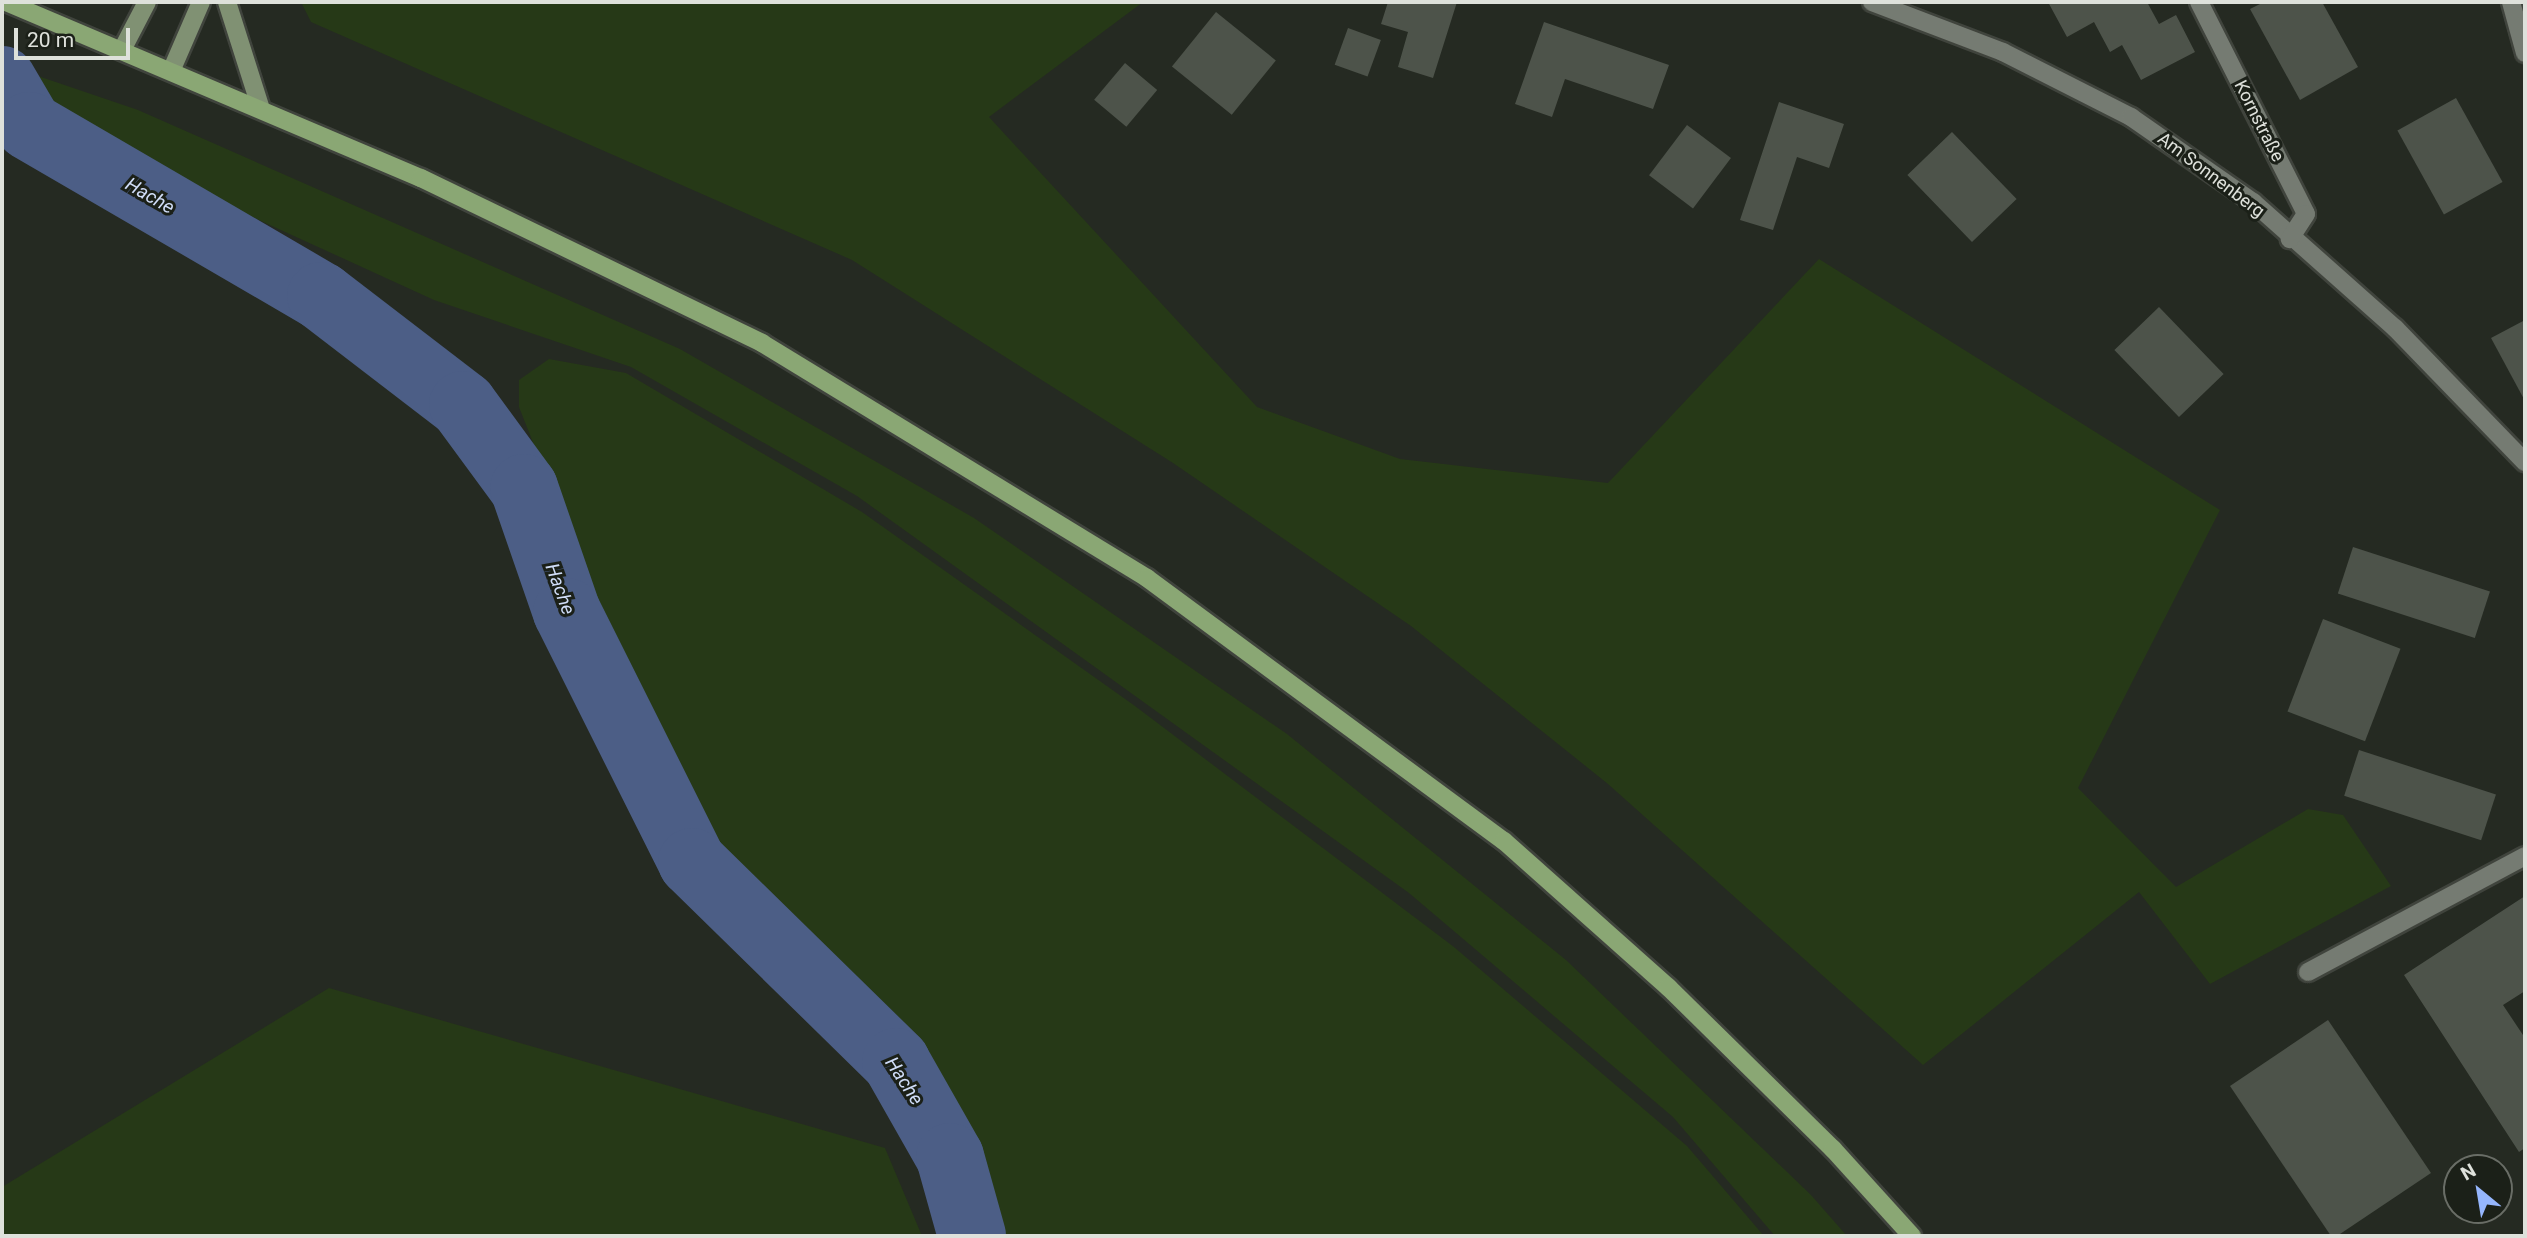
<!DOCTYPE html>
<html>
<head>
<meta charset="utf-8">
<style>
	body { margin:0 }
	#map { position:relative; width:2527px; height:1238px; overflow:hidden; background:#252a22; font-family:Roboto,sans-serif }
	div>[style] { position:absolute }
	.green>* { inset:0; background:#263917 }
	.river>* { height:68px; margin:-34px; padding:0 34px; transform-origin:34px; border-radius:34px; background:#4c5e86 }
	.building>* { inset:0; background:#4d534a; transform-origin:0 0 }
	.roads { filter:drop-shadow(2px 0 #40443d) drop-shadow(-2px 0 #40443d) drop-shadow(0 2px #40443d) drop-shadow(0 -2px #40443d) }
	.service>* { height:18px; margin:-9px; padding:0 9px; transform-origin:9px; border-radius:9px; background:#757b72 }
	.minor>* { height:18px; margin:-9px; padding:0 9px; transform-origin:9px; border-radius:9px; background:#757b72 }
	.secondary>* { height:18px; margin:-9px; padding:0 9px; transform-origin:9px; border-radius:9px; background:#809173 }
	.primary>* { height:18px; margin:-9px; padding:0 9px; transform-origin:9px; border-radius:9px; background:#8aa774 }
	span { translate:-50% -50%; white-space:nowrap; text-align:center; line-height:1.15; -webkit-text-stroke:6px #1b2018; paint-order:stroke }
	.street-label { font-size:18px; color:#dee1db }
	.water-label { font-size:19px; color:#d0ddf8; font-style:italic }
	.frame { position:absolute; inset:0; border:4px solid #dee1db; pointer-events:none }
	.north { position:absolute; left:2443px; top:1154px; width:70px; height:70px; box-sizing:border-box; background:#1b2018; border:2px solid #696d66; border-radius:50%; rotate:330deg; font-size:19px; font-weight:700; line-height:28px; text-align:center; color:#dee1db }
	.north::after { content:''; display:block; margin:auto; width:24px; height:32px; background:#95b6fd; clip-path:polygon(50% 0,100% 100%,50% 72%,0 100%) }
	.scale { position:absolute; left:14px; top:28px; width:116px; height:32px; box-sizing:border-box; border:4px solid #dee1db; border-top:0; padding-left:9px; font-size:21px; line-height:24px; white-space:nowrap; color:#dee1db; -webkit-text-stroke:5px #1b2018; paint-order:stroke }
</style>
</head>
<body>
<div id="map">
	<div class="green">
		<i style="clip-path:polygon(301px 2px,1143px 2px,989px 117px,1257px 407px,1400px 459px,1608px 483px,1819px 259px,2220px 510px,2078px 788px,2176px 887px,2308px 809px,2343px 815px,2391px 886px,2210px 984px,2139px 892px,1923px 1065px,1608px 784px,1411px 626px,1173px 463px,852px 260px,311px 22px)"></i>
		<i style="clip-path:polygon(38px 76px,138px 110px,680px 349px,974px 518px,1287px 734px,1566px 960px,1811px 1195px,1847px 1236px,1775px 1236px,1673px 1117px,1409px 893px,857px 496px,631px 367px,434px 300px,80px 138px,37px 111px,25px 83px)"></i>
		<i style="clip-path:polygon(549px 359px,626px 373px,862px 512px,1135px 706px,1454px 947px,1687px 1146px,1764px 1236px,998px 1236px,979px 1158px,876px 1000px,721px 846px,594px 597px,519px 407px,519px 380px)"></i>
		<i style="clip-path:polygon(329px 988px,885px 1148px,922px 1236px,2px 1236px,2px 1187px)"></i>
	</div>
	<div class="river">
		<i style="left:2px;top:80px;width:53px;rotate:59.6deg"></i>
		<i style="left:29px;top:126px;width:338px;rotate:30.2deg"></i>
		<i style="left:321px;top:296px;width:179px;rotate:37.5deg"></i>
		<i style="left:463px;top:405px;width:103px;rotate:53.7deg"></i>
		<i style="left:524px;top:488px;width:131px;rotate:70.9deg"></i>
		<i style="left:567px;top:612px;width:280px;rotate:63.4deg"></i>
		<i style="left:692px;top:862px;width:286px;rotate:44.4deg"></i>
		<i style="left:896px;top:1062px;width:109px;rotate:60.4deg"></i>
		<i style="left:950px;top:1157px;width:82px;rotate:74.4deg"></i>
	</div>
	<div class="building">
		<i style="clip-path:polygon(1388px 2px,1457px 2px,1433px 78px,1398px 67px,1408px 32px,1381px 24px)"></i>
		<i style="clip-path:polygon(2048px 2px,2147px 2px,2159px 24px,2176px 15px,2195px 52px,2141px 80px,2122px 45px,2110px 52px,2094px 22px,2067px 37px)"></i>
		<i style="clip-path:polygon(2264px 2px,2322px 2px,2358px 67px,2300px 100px,2250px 9px)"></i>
		<i style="left:1216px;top:12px;width:77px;height:70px;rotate:39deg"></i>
		<i style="clip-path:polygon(1544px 22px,1669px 65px,1653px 109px,1565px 79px,1552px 117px,1515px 104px)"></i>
		<i style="left:1348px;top:28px;width:35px;height:39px;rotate:20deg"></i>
		<i style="left:1125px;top:63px;width:42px;height:48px;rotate:40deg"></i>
		<i style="left:2456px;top:98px;width:96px;height:67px;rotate:61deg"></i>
		<i style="clip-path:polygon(1779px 102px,1844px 124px,1829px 168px,1797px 157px,1773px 230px,1740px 220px)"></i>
		<i style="left:1687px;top:125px;width:55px;height:63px;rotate:37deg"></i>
		<i style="left:1952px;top:132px;width:93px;height:62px;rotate:46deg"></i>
		<i style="left:2159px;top:307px;width:93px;height:62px;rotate:46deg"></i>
		<i style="clip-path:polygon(2525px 320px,2525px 401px,2491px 338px)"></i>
		<i style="left:2353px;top:547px;width:144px;height:49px;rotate:18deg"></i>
		<i style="left:2323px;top:619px;width:83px;height:99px;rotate:21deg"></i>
		<i style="left:2359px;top:750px;width:144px;height:48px;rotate:18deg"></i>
		<i style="clip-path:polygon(2525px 896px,2525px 991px,2503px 1005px,2525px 1038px,2525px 1148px,2519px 1152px,2404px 975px)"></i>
		<i style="clip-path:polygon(2328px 1020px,2431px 1173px,2337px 1236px,2331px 1236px,2230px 1086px)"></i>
	</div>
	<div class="roads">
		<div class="service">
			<i style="left:2308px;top:972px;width:246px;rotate:-28.1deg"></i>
		</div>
		<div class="minor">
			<i style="left:1872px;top:2px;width:140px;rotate:20.9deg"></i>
			<i style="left:2003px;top:52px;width:144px;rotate:26.9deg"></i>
			<i style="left:2131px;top:117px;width:149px;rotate:34.9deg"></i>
			<i style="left:2253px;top:202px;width:190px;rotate:41.6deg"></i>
			<i style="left:2395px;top:328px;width:187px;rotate:45.9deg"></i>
			<i style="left:2199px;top:2px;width:237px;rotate:63.2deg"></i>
			<i style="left:2306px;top:214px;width:30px;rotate:123deg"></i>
			<i style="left:2511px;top:2px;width:53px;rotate:74.6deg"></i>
		</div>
		<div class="secondary">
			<i style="left:227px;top:2px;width:109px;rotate:72.4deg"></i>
			<i style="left:122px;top:50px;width:54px;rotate:-62.5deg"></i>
			<i style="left:172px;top:69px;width:73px;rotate:-66.6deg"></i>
		</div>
		<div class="primary">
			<i style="left:6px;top:2px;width:451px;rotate:23deg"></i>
			<i style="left:421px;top:178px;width:379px;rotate:25.8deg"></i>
			<i style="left:762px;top:343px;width:451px;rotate:31.4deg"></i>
			<i style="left:1147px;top:578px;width:443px;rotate:36.4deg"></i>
			<i style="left:1504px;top:841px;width:220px;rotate:41.7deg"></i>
			<i style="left:1668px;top:987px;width:231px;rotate:44.5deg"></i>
			<i style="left:1833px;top:1149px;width:118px;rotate:47.8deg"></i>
		</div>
	</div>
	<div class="street-label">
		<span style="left:2259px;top:121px;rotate:63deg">Kornstraße</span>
		<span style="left:2211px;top:175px;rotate:37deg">Am Sonnenberg</span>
	</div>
	<div class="water-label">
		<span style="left:150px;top:196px;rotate:30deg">Hache</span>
		<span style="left:560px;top:589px;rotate:70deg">Hache</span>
		<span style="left:904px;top:1081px;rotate:57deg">Hache</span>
	</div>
	<div class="frame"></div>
	<div class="north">N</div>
	<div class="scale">20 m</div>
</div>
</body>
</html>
